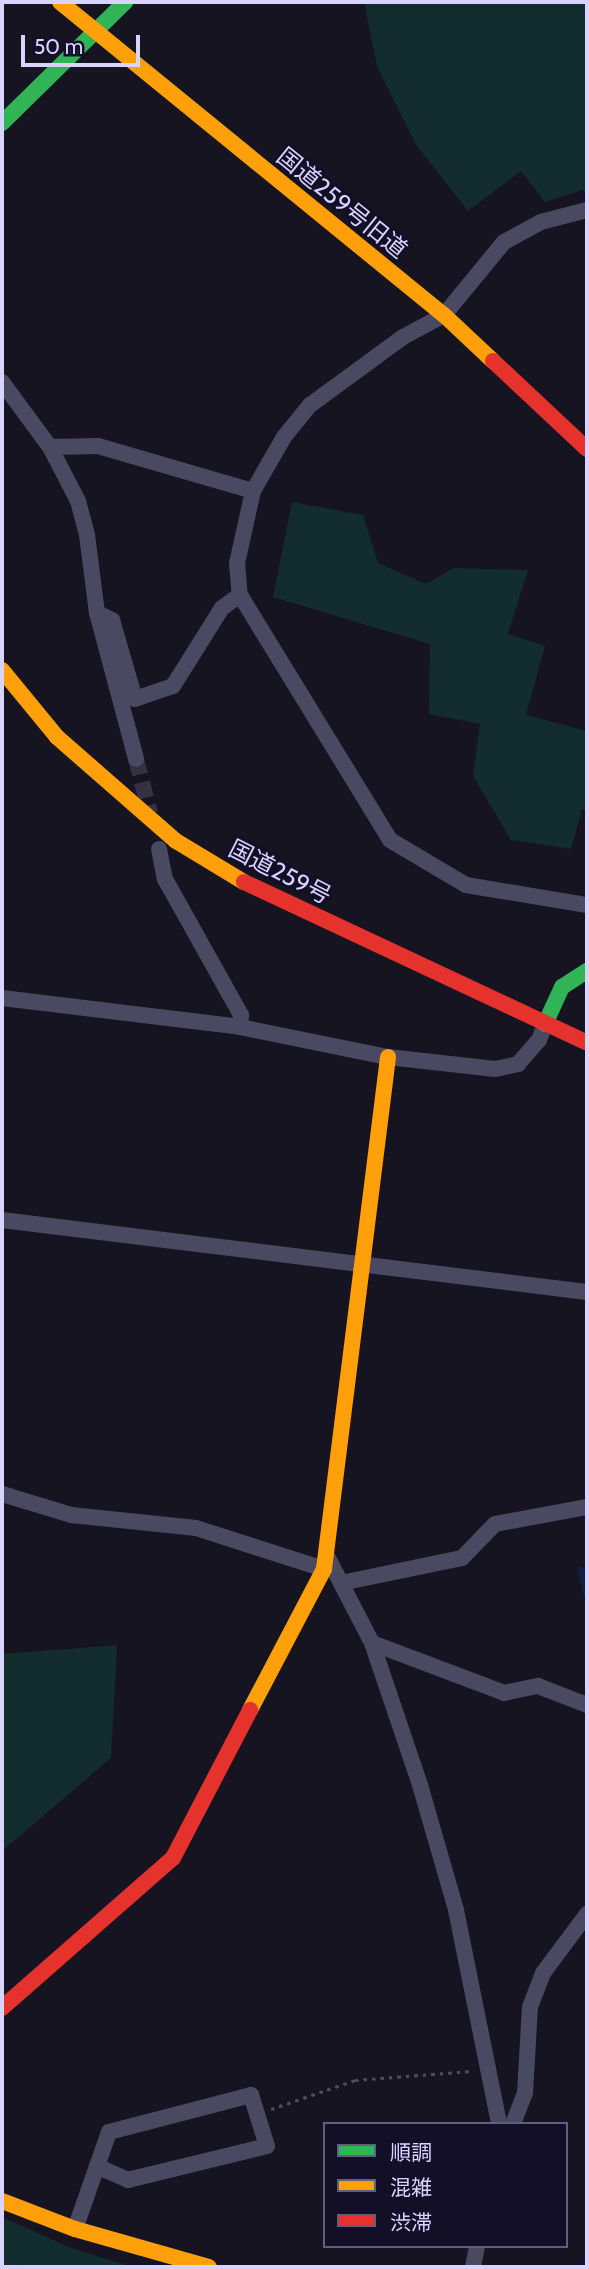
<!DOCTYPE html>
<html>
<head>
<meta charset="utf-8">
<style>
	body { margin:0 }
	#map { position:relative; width:589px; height:2269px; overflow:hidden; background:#161421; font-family:Cabin,"Noto Sans JP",sans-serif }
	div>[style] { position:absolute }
	.green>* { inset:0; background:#132c2d }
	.water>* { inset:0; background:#0d2144 }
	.street-tunnel>* { height:16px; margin-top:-8px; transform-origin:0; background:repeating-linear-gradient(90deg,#333142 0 16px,transparent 0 24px) }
	.path>* { height:2.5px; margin-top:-1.25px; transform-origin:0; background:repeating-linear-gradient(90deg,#44505f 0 3.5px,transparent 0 8.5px) }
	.street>* { height:16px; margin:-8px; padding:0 8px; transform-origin:8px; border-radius:8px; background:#4a4962 }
	.fast>* { height:16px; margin:-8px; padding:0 8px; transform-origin:8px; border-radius:8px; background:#30b455 }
	.slow>* { height:16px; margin:-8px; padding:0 8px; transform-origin:8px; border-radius:8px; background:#ff9f0a }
	.jam>* { height:16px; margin:-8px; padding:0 8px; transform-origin:8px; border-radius:8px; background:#e5322d }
	span { translate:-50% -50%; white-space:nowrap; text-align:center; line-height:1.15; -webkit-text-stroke:6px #130f26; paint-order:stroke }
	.street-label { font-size:24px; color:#d9d4ff }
	.frame { position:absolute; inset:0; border:4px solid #d9d4ff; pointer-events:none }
	.legend { position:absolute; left:323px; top:2122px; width:245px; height:126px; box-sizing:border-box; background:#130f26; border:2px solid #625e7d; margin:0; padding:9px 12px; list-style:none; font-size:21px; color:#d9d4ff }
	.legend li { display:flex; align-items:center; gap:14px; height:35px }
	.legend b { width:35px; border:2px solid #625e7d }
	.scale { position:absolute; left:21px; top:35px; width:119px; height:32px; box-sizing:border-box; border:4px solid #d9d4ff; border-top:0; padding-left:9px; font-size:21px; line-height:24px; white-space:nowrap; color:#d9d4ff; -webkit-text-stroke:5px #130f26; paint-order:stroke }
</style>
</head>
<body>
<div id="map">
	<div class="green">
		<i style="clip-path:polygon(364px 2px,587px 2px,587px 197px,583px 190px,545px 202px,521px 171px,468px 211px,417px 146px,377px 66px)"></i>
		<i style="clip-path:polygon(292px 502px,363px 515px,378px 563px,426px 584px,454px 568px,528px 570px,508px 634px,545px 646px,526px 715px,587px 731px,587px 810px,582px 809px,571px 849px,511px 840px,473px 776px,480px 724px,429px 714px,430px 644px,273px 597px)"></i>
		<i style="clip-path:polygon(117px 1645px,111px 1758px,2px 1851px,2px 1654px)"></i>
		<i style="clip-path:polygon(2px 2217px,71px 2248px,133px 2267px,2px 2267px)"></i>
	</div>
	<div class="water">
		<i style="clip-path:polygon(577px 1566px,587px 1570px,587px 1597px,584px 1596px)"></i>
	</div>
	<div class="street-tunnel">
		<i style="left:136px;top:759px;width:56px;rotate:75.5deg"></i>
	</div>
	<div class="path">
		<i style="left:271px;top:2109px;width:89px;rotate:-19deg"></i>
		<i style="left:355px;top:2080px;width:117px;rotate:-4.4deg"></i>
	</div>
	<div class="street">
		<i style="left:587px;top:210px;width:48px;rotate:165.4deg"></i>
		<i style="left:541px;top:222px;width:42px;rotate:151.6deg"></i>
		<i style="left:504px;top:242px;width:94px;rotate:129.4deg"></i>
		<i style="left:444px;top:315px;width:47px;rotate:151.8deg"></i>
		<i style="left:403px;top:337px;width:115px;rotate:143.8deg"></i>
		<i style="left:310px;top:405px;width:41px;rotate:129.1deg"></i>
		<i style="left:284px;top:437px;width:62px;rotate:119.9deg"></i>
		<i style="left:253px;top:491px;width:74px;rotate:102.5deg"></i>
		<i style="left:237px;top:563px;width:32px;rotate:85deg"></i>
		<i style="left:240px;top:595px;width:287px;rotate:58.5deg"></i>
		<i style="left:390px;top:840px;width:88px;rotate:30.6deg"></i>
		<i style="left:466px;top:885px;width:123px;rotate:9.4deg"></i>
		<i style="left:2px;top:382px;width:81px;rotate:53.6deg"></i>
		<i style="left:50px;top:447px;width:61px;rotate:62.6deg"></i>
		<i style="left:78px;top:501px;width:35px;rotate:75deg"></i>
		<i style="left:87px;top:535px;width:79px;rotate:82.7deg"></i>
		<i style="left:97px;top:613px;width:151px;rotate:75deg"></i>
		<i style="left:50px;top:447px;width:48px;rotate:-1.2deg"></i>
		<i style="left:98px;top:446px;width:161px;rotate:16.2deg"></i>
		<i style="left:97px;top:613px;width:17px;rotate:25deg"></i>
		<i style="left:112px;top:620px;width:82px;rotate:73.8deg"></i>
		<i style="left:135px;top:699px;width:40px;rotate:-18.9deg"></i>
		<i style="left:173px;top:686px;width:92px;rotate:-57.9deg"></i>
		<i style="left:222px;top:608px;width:22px;rotate:-36deg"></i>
		<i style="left:159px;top:849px;width:31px;rotate:79deg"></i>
		<i style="left:165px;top:879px;width:156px;rotate:60.8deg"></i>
		<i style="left:241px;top:1015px;width:12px;rotate:95deg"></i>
		<i style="left:2px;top:998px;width:240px;rotate:6.9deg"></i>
		<i style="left:240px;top:1027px;width:151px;rotate:11.5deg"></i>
		<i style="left:388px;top:1057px;width:108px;rotate:6.4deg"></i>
		<i style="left:495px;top:1069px;width:24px;rotate:-12deg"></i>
		<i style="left:518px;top:1064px;width:32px;rotate:-49deg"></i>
		<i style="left:539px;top:1040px;width:17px;rotate:-69deg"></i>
		<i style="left:2px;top:1220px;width:589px;rotate:7.02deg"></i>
		<i style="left:2px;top:1494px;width:72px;rotate:16.9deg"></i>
		<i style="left:71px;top:1515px;width:126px;rotate:5.9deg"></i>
		<i style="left:196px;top:1528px;width:134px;rotate:17.8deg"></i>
		<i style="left:328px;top:1558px;width:96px;rotate:62.6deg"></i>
		<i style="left:372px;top:1643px;width:150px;rotate:71.3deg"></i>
		<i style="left:420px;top:1785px;width:130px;rotate:73.9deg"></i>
		<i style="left:456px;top:1910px;width:218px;rotate:78.6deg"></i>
		<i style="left:341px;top:1583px;width:124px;rotate:-11.7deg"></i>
		<i style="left:462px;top:1558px;width:47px;rotate:-45.9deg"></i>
		<i style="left:495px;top:1524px;width:94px;rotate:-10.5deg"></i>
		<i style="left:372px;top:1643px;width:141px;rotate:20.7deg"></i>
		<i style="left:504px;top:1693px;width:35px;rotate:-12deg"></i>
		<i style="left:538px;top:1686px;width:53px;rotate:21.2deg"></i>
		<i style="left:513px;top:2124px;width:33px;rotate:-69deg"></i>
		<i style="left:525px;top:2093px;width:86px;rotate:-86.7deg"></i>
		<i style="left:530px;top:2007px;width:36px;rotate:-69deg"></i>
		<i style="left:543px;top:1973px;width:74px;rotate:-53.3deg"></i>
		<i style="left:75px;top:2229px;width:103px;rotate:-70.7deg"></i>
		<i style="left:109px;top:2132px;width:147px;rotate:-14.6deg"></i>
		<i style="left:251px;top:2095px;width:53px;rotate:72.6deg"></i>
		<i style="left:267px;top:2146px;width:143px;rotate:166.3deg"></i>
		<i style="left:128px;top:2180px;width:34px;rotate:-156deg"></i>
		<i style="left:473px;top:2267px;width:21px;rotate:-79deg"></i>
	</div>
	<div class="fast">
		<i style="left:2px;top:123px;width:173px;rotate:-44.5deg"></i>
		<i style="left:545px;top:1024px;width:41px;rotate:-65.3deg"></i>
		<i style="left:562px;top:987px;width:30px;rotate:-33deg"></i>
	</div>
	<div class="slow">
		<i style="left:60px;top:2px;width:495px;rotate:39.2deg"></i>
		<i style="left:444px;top:315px;width:67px;rotate:43.2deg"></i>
		<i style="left:2px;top:670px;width:87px;rotate:50.6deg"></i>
		<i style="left:57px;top:737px;width:158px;rotate:41.2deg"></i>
		<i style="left:176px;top:841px;width:79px;rotate:31.1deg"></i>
		<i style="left:250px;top:1710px;width:159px;rotate:-62.3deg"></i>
		<i style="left:324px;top:1569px;width:516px;rotate:-82.87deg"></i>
		<i style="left:2px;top:2201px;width:78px;rotate:21deg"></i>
		<i style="left:75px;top:2229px;width:139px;rotate:15.8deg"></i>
	</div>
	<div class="jam">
		<i style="left:493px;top:361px;width:129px;rotate:43.1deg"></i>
		<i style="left:244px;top:882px;width:379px;rotate:25.1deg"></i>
		<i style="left:2px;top:2008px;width:227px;rotate:-41.3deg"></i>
		<i style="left:173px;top:1858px;width:167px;rotate:-62.5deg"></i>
	</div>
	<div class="street-label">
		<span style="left:342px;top:203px;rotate:39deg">国道259号旧道</span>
		<span style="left:280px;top:872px;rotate:27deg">国道259号</span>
	</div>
	<div class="frame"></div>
	<ul class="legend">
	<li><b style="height:9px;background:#30b455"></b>順調</li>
	<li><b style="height:9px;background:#ff9f0a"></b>混雑</li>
	<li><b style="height:9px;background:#e5322d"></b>渋滞</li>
	</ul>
	<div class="scale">50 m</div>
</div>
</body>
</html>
